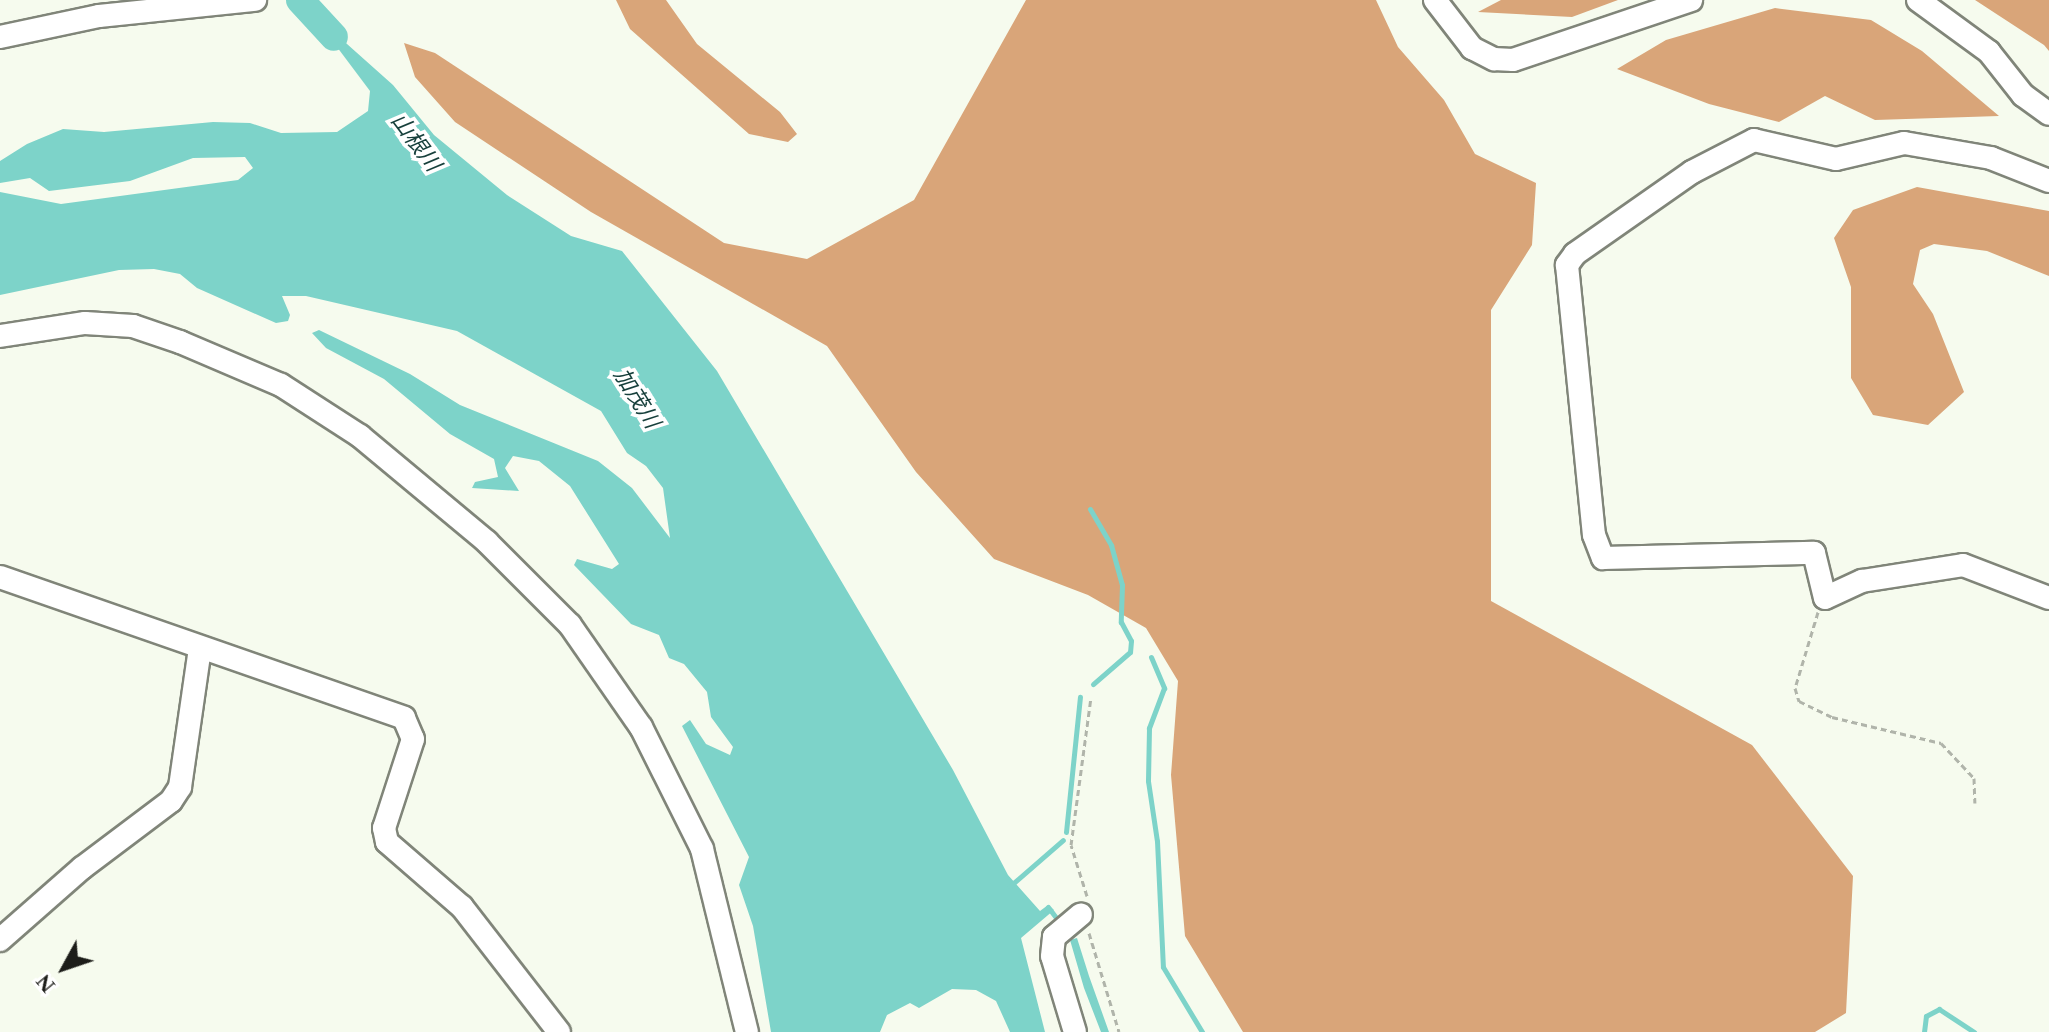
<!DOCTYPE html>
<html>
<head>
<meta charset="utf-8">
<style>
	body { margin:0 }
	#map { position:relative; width:2049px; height:1032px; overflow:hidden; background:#f6fbee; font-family:"Times New Roman","Noto Sans JP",serif }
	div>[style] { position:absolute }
	.forest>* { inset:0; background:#d9a579 }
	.water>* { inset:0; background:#7dd3c9 }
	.stream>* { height:5px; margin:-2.5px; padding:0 2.5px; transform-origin:2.5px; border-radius:2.5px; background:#7dd3c9 }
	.river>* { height:28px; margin:-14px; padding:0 14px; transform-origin:14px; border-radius:14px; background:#7dd3c9 }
	.path>* { height:3px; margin-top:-1.5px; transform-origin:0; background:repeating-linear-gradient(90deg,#b0b4aa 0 6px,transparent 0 10px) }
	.roads { filter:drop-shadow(2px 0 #808579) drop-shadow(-2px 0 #808579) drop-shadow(0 2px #808579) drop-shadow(0 -2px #808579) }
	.minor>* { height:22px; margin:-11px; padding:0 11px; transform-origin:11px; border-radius:11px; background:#fff }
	span { translate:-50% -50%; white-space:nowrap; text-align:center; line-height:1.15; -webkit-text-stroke:7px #fff; paint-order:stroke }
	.water-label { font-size:22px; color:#163f3b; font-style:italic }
	.north { position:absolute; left:24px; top:928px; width:80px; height:80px; -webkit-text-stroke:6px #fff; paint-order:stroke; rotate:230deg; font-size:22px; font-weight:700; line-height:32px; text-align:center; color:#1c1d19 }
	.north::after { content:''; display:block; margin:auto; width:28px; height:36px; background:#1c1d19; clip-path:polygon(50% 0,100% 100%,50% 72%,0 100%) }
</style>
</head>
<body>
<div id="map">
	<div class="forest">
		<i style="clip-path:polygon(616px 0,666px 0,697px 44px,780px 112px,797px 134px,788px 142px,749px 134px,630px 29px)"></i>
		<i style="clip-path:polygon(1026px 0,1376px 0,1398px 47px,1444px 100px,1475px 154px,1536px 183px,1532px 245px,1491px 310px,1491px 601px,1752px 745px,1853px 876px,1846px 1013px,1815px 1032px,1243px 1032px,1185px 936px,1171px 775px,1178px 681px,1146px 628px,1088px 595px,994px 559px,916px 472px,827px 346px,591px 212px,455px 122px,415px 77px,404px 43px,435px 53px,724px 243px,807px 259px,914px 200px)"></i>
		<i style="clip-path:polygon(1501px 0,1618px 0,1572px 17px,1478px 12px)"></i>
		<i style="clip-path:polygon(1975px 0,2049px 0,2049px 51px,2044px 45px)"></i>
		<i style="clip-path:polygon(1775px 8px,1871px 20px,1922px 51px,1999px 116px,1875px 120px,1825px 96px,1779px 122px,1709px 104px,1617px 69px,1666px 40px)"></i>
		<i style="clip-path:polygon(1917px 187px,2049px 211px,2049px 276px,1987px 251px,1934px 244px,1920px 250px,1913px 284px,1933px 314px,1964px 392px,1928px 425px,1873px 415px,1851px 378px,1851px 287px,1834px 238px,1853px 210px)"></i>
	</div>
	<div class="water">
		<i style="clip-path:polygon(310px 11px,393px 85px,434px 135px,507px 195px,571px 236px,622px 251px,717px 371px,953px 770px,1008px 875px,1040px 911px,1048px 905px,1054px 910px,1021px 938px,1045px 1032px,1010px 1032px,996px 1001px,976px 990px,952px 989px,919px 1008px,910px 1003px,887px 1015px,880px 1032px,771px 1032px,753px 926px,739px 885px,749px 857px,682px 726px,690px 720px,706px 744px,730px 755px,733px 747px,711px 717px,707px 692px,684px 664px,669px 658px,659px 635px,631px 624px,574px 565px,577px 559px,612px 569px,619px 564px,570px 486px,539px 461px,513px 456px,505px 468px,519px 491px,472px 488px,475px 482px,498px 477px,494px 459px,450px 434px,384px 379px,326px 348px,312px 333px,319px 330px,410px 374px,460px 405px,598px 461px,632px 488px,670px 538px,663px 488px,646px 466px,627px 453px,601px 411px,457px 331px,306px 296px,282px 296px,290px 315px,288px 321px,276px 323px,197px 288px,180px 274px,154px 269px,119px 270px,0 295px,0 192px,61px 204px,238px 180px,253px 168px,245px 157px,193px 158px,130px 181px,49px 191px,30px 178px,0 183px,0 161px,27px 144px,63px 129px,104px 132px,213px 122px,250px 123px,281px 133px,337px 132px,368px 111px,370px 91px)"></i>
		<i style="clip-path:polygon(1077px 938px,1089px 976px,1109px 1032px,1101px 1032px,1084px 988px,1070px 940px)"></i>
	</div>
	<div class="stream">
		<i style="left:1090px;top:509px;width:42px;rotate:59.7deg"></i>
		<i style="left:1111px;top:545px;width:41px;rotate:74.6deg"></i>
		<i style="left:1122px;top:585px;width:37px;rotate:92deg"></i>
		<i style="left:1121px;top:622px;width:21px;rotate:62deg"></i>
		<i style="left:1131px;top:641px;width:11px;rotate:95deg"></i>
		<i style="left:1130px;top:652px;width:49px;rotate:139.1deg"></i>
		<i style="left:1151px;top:657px;width:34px;rotate:67deg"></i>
		<i style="left:1164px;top:688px;width:43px;rotate:110.6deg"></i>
		<i style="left:1149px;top:728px;width:53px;rotate:91.1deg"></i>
		<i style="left:1148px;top:781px;width:61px;rotate:81.5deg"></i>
		<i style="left:1157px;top:841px;width:126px;rotate:87.3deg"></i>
		<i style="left:1163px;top:967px;width:76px;rotate:59deg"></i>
		<i style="left:1066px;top:832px;width:136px;rotate:-84.1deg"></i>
		<i style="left:1010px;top:886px;width:70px;rotate:-41deg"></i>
		<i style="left:1048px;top:907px;width:21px;rotate:53deg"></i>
		<i style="left:1924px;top:1032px;width:16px;rotate:-83deg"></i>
		<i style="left:1926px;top:1016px;width:15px;rotate:-28deg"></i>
		<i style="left:1939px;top:1009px;width:42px;rotate:33.3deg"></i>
	</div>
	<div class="river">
		<i style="left:300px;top:0;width:50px;rotate:47.4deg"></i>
	</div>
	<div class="path">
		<i style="left:1818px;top:612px;width:79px;rotate:106.8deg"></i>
		<i style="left:1795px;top:688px;width:14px;rotate:73deg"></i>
		<i style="left:1799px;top:701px;width:37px;rotate:26deg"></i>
		<i style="left:1832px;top:717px;width:112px;rotate:13.4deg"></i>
		<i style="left:1941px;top:743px;width:48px;rotate:46.7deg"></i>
		<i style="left:1974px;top:778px;width:25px;rotate:88deg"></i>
		<i style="left:1087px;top:896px;width:53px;rotate:-107.4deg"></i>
		<i style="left:1071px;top:845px;width:149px;rotate:-82.3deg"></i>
		<i style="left:1089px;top:933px;width:103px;rotate:73.1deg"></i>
	</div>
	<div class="roads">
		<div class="minor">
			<i style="left:1435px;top:0;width:61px;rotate:52.4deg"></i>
			<i style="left:1472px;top:48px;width:25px;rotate:27deg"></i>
			<i style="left:1494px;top:59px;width:19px;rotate:3deg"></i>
			<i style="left:1513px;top:60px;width:188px;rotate:-18.6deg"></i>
			<i style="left:1918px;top:0;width:88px;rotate:36.2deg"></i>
			<i style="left:1989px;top:52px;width:55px;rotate:51.7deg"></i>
			<i style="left:2023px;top:95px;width:32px;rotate:36deg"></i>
			<i style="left:0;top:37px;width:101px;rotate:-12deg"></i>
			<i style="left:99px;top:16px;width:157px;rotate:-5.9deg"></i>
			<i style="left:2049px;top:181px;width:62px;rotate:-158.4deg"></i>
			<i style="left:1991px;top:158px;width:88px;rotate:-170.2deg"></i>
			<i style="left:1904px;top:143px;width:70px;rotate:166.8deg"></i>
			<i style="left:1836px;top:159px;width:84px;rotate:-167deg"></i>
			<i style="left:1754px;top:140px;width:70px;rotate:152.7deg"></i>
			<i style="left:1692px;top:172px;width:143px;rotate:145deg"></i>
			<i style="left:1575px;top:254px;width:14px;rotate:126deg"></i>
			<i style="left:1567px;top:265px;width:271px;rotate:84.3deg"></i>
			<i style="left:1594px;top:535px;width:25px;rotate:69deg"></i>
			<i style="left:1603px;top:558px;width:211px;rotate:-1.4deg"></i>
			<i style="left:1814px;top:553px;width:46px;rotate:76.3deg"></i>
			<i style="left:1825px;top:598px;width:41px;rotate:-24.7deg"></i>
			<i style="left:1862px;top:581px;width:102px;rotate:-9deg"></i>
			<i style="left:1963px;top:565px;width:92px;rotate:21deg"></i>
			<i style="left:0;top:336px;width:86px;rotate:-8.7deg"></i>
			<i style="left:85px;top:323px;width:48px;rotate:3.6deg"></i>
			<i style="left:133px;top:326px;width:50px;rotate:18.8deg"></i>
			<i style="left:180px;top:342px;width:110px;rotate:23.1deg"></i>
			<i style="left:281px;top:385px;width:94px;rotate:32.8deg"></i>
			<i style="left:360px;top:436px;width:165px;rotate:39.8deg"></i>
			<i style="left:487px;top:542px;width:117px;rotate:45deg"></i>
			<i style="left:570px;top:625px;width:124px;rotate:55.2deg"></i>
			<i style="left:641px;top:727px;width:136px;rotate:63.4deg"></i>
			<i style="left:702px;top:849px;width:188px;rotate:76.2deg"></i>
			<i style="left:0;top:577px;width:428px;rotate:19.2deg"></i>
			<i style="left:404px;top:718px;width:23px;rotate:67deg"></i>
			<i style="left:413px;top:739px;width:94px;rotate:108deg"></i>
			<i style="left:384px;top:828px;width:14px;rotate:78deg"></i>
			<i style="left:387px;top:842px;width:99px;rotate:40.9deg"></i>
			<i style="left:462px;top:907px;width:158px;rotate:52.2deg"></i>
			<i style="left:0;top:940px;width:109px;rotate:-41.3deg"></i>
			<i style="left:82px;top:868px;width:111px;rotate:-37deg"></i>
			<i style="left:171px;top:801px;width:17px;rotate:-57deg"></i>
			<i style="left:180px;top:787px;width:139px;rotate:-81.8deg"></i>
			<i style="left:1075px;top:1032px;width:79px;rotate:-106.8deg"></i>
			<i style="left:1052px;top:956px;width:19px;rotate:-84deg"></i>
			<i style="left:1054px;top:937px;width:35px;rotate:-40deg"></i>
		</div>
	</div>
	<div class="water-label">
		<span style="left:416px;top:142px;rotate:53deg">山根川</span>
		<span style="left:637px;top:398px;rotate:58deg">加茂川</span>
	</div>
	<div class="north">N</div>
</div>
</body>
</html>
